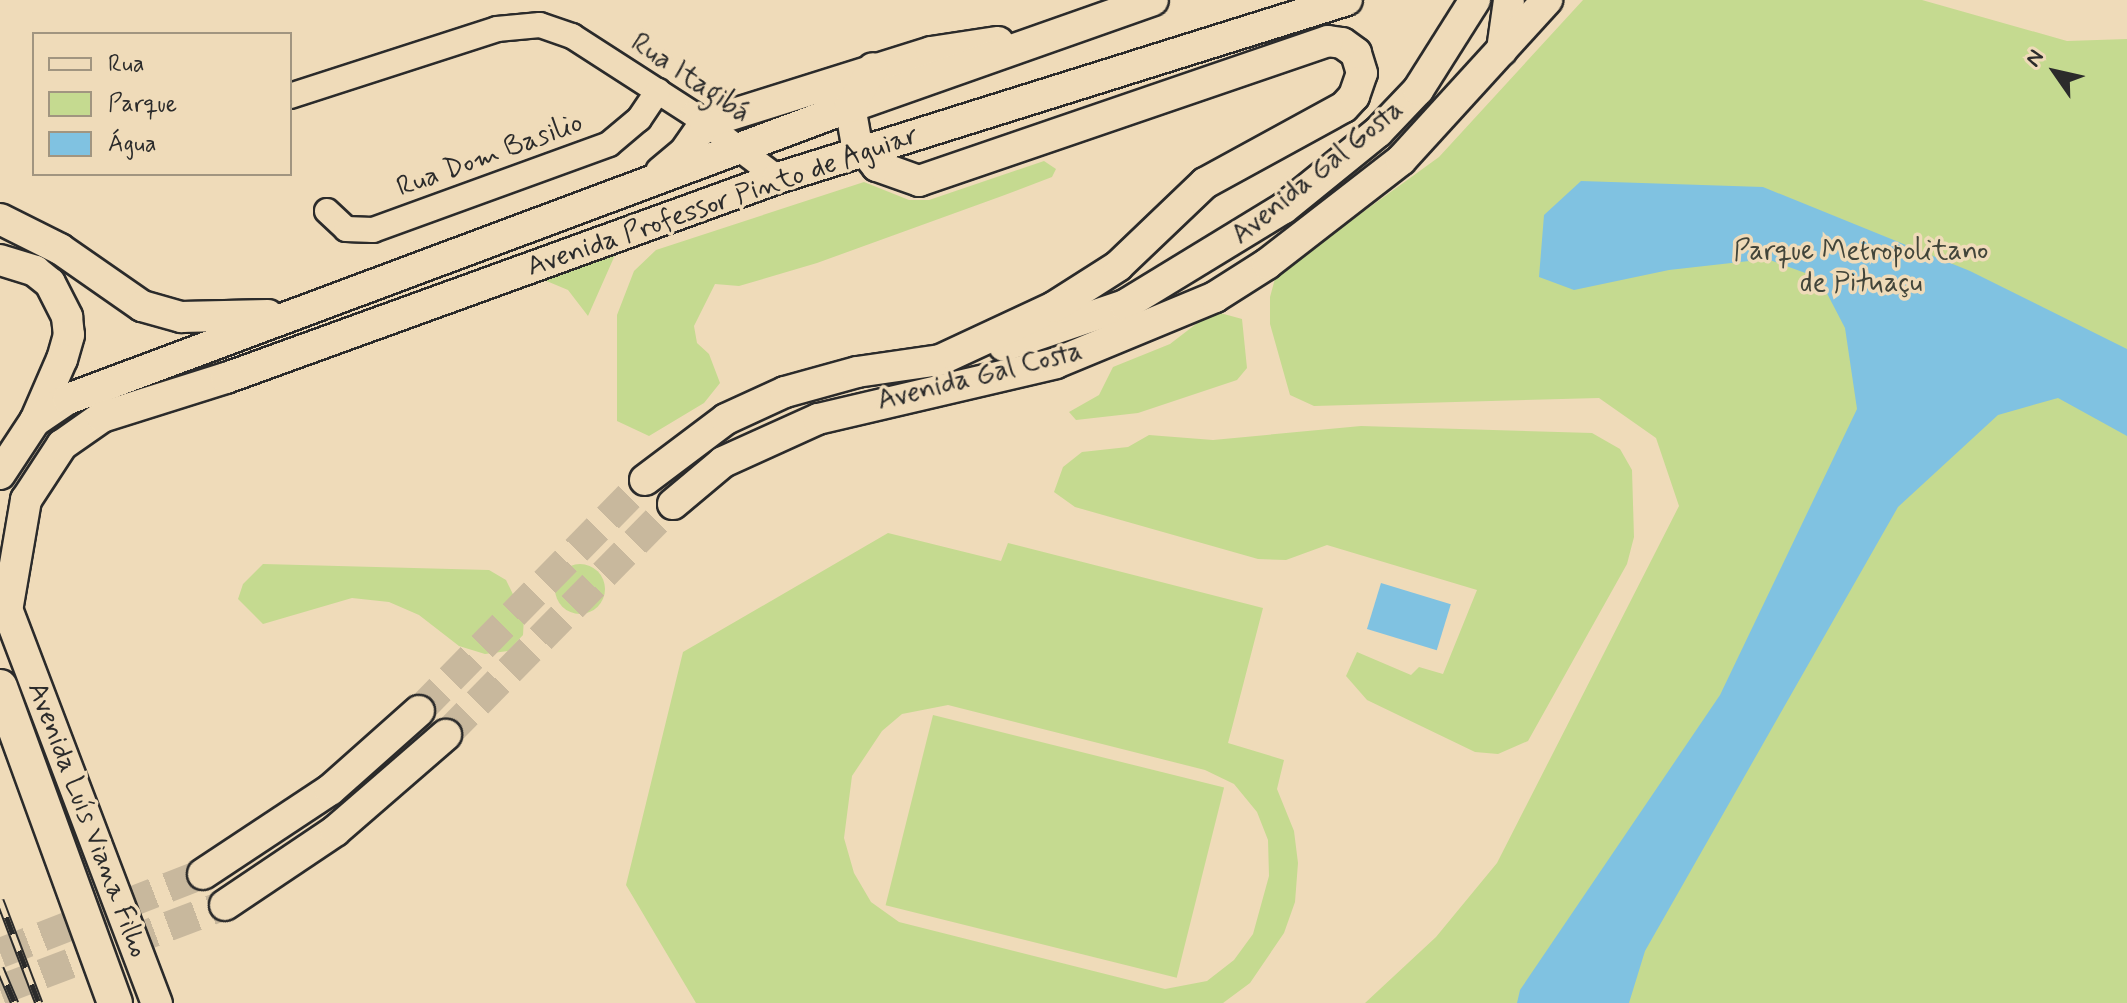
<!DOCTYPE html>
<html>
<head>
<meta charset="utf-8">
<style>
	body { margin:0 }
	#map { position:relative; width:2127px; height:1003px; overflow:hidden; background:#efdbb9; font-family:Mynerve,sans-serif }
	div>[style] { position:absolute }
	.green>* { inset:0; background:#c5da90; transform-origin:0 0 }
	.round { border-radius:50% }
	.water>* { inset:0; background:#80c2e1; transform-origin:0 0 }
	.major-tunnel>* { height:30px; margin-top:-15px; transform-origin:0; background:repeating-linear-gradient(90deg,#c8b89d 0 30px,transparent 0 45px) }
	.roads { filter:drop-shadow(2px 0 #2b2b2b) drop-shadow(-2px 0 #2b2b2b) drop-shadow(0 2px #2b2b2b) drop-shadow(0 -2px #2b2b2b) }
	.minor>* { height:24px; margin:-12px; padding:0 12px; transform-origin:12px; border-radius:12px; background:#efdbb9 }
	.major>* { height:30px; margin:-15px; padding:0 15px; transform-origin:15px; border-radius:15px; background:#efdbb9 }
	.highway>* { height:34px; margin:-17px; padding:0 17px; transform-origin:17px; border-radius:17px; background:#efdbb9 }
	.rail>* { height:9px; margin-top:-4.5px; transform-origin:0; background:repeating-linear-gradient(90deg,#efdbb9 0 18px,#2b2b2b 0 36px); box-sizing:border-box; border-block:2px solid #2b2b2b }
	span { translate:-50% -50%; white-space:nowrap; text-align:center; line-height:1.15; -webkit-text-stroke:7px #efdbb9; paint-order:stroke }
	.street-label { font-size:28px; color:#2b2b2b }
	.park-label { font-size:28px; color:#42453a }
	.legend { position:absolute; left:32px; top:32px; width:260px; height:144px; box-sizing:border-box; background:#efdbb9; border:2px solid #a19580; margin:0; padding:10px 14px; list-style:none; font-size:24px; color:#2b2b2b }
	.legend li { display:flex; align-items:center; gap:16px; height:40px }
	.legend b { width:40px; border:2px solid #a19580 }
	.north { position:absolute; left:2015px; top:32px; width:80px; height:80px; -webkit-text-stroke:6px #efdbb9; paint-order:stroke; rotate:304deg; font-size:22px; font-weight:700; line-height:32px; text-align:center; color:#2b2b2b }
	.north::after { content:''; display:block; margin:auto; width:28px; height:36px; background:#2b2b2b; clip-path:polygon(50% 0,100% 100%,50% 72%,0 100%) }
</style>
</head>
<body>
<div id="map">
	<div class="green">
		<i style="clip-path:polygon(1583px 0,1922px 0,2067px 41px,2127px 39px,2127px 1003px,1365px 1003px,1436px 937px,1497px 863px,1679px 506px,1656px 438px,1599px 398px,1314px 406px,1290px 395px,1270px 324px,1270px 297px,1276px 275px,1439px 157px)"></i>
		<i style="clip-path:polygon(1044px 161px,1056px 169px,1052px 177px,1002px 196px,817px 263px,739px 286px,715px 284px,694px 326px,697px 343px,709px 354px,720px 383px,704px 403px,649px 436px,617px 421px,617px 315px,634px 271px,656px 250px,864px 182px,909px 200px,929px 200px)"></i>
		<i style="clip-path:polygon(619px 246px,588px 316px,568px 290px,537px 277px)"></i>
		<i style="clip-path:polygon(1213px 311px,1242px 319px,1247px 368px,1237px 380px,1138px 413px,1076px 420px,1069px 412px,1099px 395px,1113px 367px,1170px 344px)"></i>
		<i style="clip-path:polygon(1361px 426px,1592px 433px,1620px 449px,1632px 470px,1634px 537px,1627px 564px,1528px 741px,1498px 754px,1475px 752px,1367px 700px,1346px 676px,1357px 652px,1411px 675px,1419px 667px,1443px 674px,1477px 590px,1327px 545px,1286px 560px,1258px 559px,1075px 507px,1054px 492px,1063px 467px,1082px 452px,1128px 447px,1149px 435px,1213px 440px)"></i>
		<i style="clip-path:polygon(evenodd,888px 533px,1001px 561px,1008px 543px,1263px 608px,1228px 743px,1284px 760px,1277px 789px,1294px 831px,1298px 863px,1295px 902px,1284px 933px,1250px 983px,1223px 1003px,696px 1003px,626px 885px,683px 652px,888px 533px,948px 705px,1205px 770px,1234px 784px,1257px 812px,1268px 840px,1269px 876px,1253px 934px,1234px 960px,1207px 981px,1165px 989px,899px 922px,871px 902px,854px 873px,844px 838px,852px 776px,882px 731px,902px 714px,948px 705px)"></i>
		<i style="clip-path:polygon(263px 564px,489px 570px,506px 580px,524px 617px,523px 635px,508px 651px,485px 654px,459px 646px,419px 615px,389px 602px,352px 598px,263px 624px,238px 599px,243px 584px)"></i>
		<i class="round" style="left:555px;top:564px;width:50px;height:50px"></i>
		<i style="left:933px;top:715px;width:300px;height:196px;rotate:14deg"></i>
	</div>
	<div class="water">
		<i style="clip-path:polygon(1581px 181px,1763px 187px,1970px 271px,2127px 349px,2127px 436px,2058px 398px,1998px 415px,1898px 507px,1645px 951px,1629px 1003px,1517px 1003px,1520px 990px,1720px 695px,1857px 409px,1845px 328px,1819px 278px,1767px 259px,1669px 270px,1574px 290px,1539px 277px,1544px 215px)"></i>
		<i style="left:1381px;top:583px;width:73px;height:48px;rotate:17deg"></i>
	</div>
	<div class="major-tunnel">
		<i style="left:419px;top:711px;width:323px;rotate:-45.6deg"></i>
		<i style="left:446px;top:735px;width:324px;rotate:-45.5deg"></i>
		<i style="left:0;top:953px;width:218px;rotate:-21.3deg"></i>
		<i style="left:0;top:990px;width:241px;rotate:-20.7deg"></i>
	</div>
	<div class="roads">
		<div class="minor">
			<i style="left:290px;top:96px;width:218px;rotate:-17.9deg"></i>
			<i style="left:497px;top:29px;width:43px;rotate:-5.3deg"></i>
			<i style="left:540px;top:25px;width:34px;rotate:19deg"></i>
			<i style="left:572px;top:36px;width:144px;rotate:32.8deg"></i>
			<i style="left:693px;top:114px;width:106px;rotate:37deg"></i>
			<i style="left:327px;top:211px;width:26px;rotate:43deg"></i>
			<i style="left:346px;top:229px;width:27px;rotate:2deg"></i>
			<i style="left:373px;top:230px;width:251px;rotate:-20deg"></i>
			<i style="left:609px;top:144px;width:39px;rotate:-40deg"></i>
			<i style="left:639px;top:119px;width:34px;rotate:-56deg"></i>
		</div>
		<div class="major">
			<i style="left:1502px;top:50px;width:50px;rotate:-82deg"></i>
			<i style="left:661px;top:172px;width:30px;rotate:-40deg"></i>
			<i style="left:684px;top:153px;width:37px;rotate:-55deg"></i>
			<i style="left:705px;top:123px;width:237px;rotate:-17.4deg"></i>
			<i style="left:931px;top:52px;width:68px;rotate:-8.5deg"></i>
			<i style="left:0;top:219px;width:67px;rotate:26.6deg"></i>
			<i style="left:60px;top:249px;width:100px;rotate:34.8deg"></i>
			<i style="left:142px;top:306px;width:41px;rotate:15.8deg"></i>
			<i style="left:181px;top:317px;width:87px;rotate:-1.3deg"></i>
			<i style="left:0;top:260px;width:37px;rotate:17deg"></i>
			<i style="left:35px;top:271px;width:19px;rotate:39deg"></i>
			<i style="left:50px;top:283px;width:38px;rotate:63deg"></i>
			<i style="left:67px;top:317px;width:18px;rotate:84deg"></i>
			<i style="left:69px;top:335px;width:25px;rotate:106deg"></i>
			<i style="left:62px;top:359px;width:68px;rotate:113.5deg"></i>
			<i style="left:1004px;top:346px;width:128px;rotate:-18.7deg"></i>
			<i style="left:1125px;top:305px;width:186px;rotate:-31.4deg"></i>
			<i style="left:1284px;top:208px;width:121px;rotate:-39deg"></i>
			<i style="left:1378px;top:132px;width:58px;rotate:-46.4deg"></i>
			<i style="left:1418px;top:90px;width:107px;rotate:-57.7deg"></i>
			<i style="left:0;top:474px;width:64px;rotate:-56.6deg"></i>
			<i style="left:35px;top:421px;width:40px;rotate:-34deg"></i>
			<i style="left:68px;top:399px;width:835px;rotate:-20.48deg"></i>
			<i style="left:850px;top:107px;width:321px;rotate:-19.4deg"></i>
			<i style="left:645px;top:480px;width:101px;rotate:-37deg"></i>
			<i style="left:726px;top:419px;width:65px;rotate:-24.6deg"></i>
			<i style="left:785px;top:392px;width:75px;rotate:-15.5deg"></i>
			<i style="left:857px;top:372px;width:84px;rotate:-8.2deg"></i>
			<i style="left:940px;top:360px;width:126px;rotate:-24.9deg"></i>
			<i style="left:1054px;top:307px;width:76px;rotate:-32.6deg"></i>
			<i style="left:1118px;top:266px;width:120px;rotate:-43.7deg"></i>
			<i style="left:1205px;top:183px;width:158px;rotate:-28.7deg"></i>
			<i style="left:1344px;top:107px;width:15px;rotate:-48deg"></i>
			<i style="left:1354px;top:96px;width:24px;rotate:-71deg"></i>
			<i style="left:1362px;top:73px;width:21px;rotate:-107deg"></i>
			<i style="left:1356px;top:53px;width:17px;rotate:-144deg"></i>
			<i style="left:1342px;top:43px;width:14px;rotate:-172deg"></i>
			<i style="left:1328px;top:41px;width:432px;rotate:161.1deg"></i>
			<i style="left:919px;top:181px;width:45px;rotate:-160.3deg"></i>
			<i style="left:877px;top:166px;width:33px;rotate:-129deg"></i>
			<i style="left:856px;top:140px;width:34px;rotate:-100deg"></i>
			<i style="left:850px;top:107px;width:45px;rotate:-59.5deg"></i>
			<i style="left:673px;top:504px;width:65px;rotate:-40deg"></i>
			<i style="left:723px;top:462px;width:104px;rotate:-24.4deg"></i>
			<i style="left:818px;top:419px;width:244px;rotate:-13.2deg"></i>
			<i style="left:1056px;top:363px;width:172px;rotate:-22.5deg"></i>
			<i style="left:1215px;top:297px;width:62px;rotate:-32.4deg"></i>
			<i style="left:1267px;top:264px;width:170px;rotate:-37.8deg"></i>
			<i style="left:1401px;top:160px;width:217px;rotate:-47.6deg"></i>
			<i style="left:1px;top:593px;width:439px;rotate:69.2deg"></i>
			<i style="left:7px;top:611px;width:113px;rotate:-80.3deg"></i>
			<i style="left:26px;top:500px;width:66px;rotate:-56.8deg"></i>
			<i style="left:62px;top:445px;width:49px;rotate:-35deg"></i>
			<i style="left:102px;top:417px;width:130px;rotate:-17.5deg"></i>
			<i style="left:226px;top:378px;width:587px;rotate:-19.92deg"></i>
			<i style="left:778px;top:178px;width:596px;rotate:-17.37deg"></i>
			<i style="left:203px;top:874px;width:152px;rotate:-33.5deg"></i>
			<i style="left:330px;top:790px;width:119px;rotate:-41.6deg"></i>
			<i style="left:225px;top:905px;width:133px;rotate:-33.9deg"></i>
			<i style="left:335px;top:831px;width:147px;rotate:-40.9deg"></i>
		</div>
		<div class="highway">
			<i style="left:0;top:687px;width:336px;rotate:70deg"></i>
		</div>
	</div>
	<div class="rail">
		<i style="left:0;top:900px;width:110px;rotate:69.3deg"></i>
		<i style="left:0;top:968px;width:38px;rotate:67deg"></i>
	</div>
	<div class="street-label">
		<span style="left:690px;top:79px;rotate:34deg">Rua Itagibá</span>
		<span style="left:490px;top:156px;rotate:-20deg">Rua Dom Basilio</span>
		<span style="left:1318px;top:173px;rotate:-39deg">Avenida Gal Gosta</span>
		<span style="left:723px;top:202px;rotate:-19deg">Avenida Professor Pinto de Aguiar</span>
		<span style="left:980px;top:377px;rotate:-14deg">Avenida Gal Costa</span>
		<span style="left:87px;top:820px;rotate:69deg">Avenida Luís Viana Filho</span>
	</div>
	<div class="park-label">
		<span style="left:1861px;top:268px">Parque Metropolitano<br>de Pituaçu</span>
	</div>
	<ul class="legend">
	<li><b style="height:10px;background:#efdbb9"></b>Rua</li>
	<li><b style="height:22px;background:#c5da90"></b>Parque</li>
	<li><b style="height:22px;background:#80c2e1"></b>Água</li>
	</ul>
	<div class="north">N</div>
</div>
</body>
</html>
